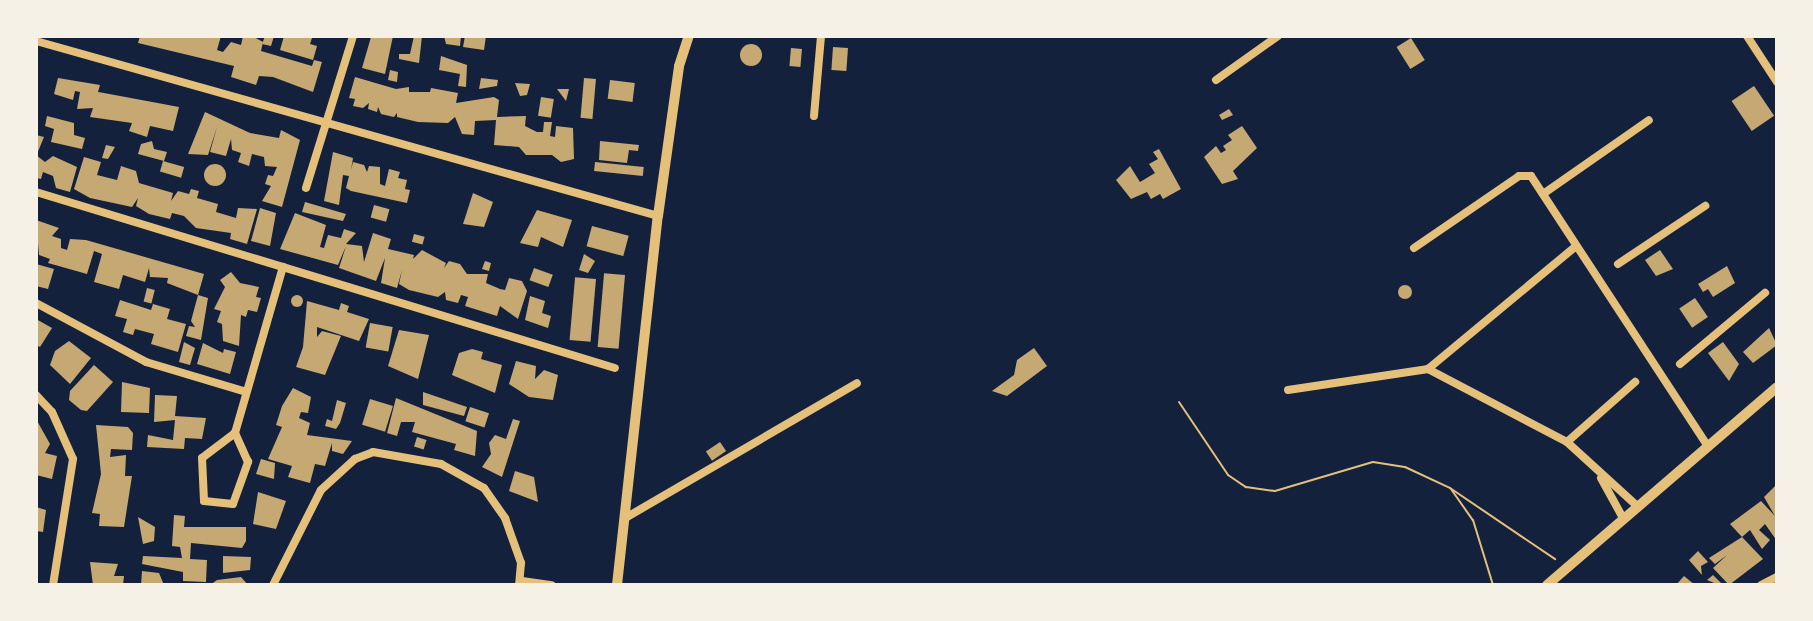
<!DOCTYPE html>
<html>
<head>
<meta charset="utf-8">
<style>
	body { margin:0 }
	#map { position:relative; width:1813px; height:621px; overflow:hidden; background:#14213d; font-family:"Roboto Serif",serif }
	div>[style] { position:absolute }
	.building>* { inset:0; background:#c6a872; transform-origin:0 0 }
	.round { border-radius:50% }
	.path>* { height:2px; margin:-1px; padding:0 1px; transform-origin:1px; border-radius:1px; background:#e5c07b }
	.minor>* { height:8px; margin:-4px; padding:0 4px; transform-origin:4px; border-radius:4px; background:#e5c07b }
	.tertiary>* { height:10px; margin:-5px; padding:0 5px; transform-origin:5px; border-radius:5px; background:#e5c07b }
	span { translate:-50% -50%; white-space:nowrap; text-align:center; line-height:1.15; -webkit-text-stroke:8px #f6f1e7; paint-order:stroke }
	.frame { position:absolute; inset:0; border:38px solid #f6f1e7; pointer-events:none }
</style>
</head>
<body>
<div id="map">
	<div class="building">
		<i style="clip-path:polygon(140px 36px,221px 36px,217px 50px,223px 52px,231px 42px,241px 45px,243px 36px,252px 36px,263px 42px,261px 51px,312px 66px,314px 60px,322px 62px,313px 92px,273px 77px,259px 76px,256px 85px,231px 77px,234px 66px,138px 43px)"></i>
		<i style="clip-path:polygon(265px 36px,274px 36px,271px 46px,262px 44px)"></i>
		<i style="clip-path:polygon(284px 36px,322px 36px,312px 38px,310px 44px,317px 46px,313px 60px,280px 50px)"></i>
		<i style="clip-path:polygon(393px 36px,385px 74px,362px 68px,371px 37px)"></i>
		<i style="clip-path:polygon(414px 36px,422px 36px,419px 63px,399px 59px,399px 54px,410px 54px)"></i>
		<i style="clip-path:polygon(444px 36px,461px 36px,460px 46px,446px 44px)"></i>
		<i style="clip-path:polygon(465px 36px,486px 36px,484px 50px,463px 47px)"></i>
		<i style="left:1411px;top:38px;width:26px;height:17px;rotate:58deg"></i>
		<i class="round" style="left:740px;top:44px;width:22px;height:22px"></i>
		<i style="left:833px;top:47px;width:15px;height:23px;rotate:4deg"></i>
		<i style="left:791px;top:48px;width:11px;height:18px;rotate:5deg"></i>
		<i style="clip-path:polygon(441px 56px,467px 65px,466px 87px,458px 86px,460px 74px,439px 70px)"></i>
		<i style="clip-path:polygon(390px 70px,398px 72px,397px 82px,388px 80px)"></i>
		<i style="clip-path:polygon(355px 77px,396px 89px,409px 87px,409px 92px,430px 92px,431px 88px,458px 93px,456px 103px,494px 97px,499px 100px,497px 117px,526px 116px,525px 126px,537px 132px,543px 132px,544px 122px,552px 122px,550px 136px,555px 137px,556px 126px,573px 128px,574px 159px,561px 162px,552px 155px,526px 155px,519px 147px,494px 145px,496px 120px,475px 121px,474px 135px,462px 134px,455px 117px,448px 123px,418px 122px,397px 117px,397px 113px,394px 117px,381px 114px,378px 107px,377px 112px,368px 109px,369px 103px,363px 108px,353px 106px,355px 99px,349px 98px)"></i>
		<i style="clip-path:polygon(58px 78px,100px 85px,98px 92px,104px 93px,179px 107px,173px 131px,150px 126px,147px 137px,129px 131px,132px 123px,90px 117px,93px 108px,77px 109px,80px 92px,75px 91px,73px 100px,54px 94px)"></i>
		<i style="clip-path:polygon(481px 78px,498px 80px,497px 86px,479px 89px)"></i>
		<i style="left:584px;top:78px;width:12px;height:40px;rotate:5deg"></i>
		<i style="left:610px;top:80px;width:25px;height:19px;rotate:7deg"></i>
		<i style="clip-path:polygon(515px 83px,530px 84px,527px 95px,520px 96px)"></i>
		<i style="left:1754px;top:86px;width:36px;height:27px;rotate:56deg"></i>
		<i style="clip-path:polygon(557px 89px,569px 89px,566px 101px)"></i>
		<i style="left:541px;top:97px;width:13px;height:19px;rotate:9deg"></i>
		<i style="clip-path:polygon(1229px 109px,1233px 115px,1222px 120px,1219px 115px)"></i>
		<i style="clip-path:polygon(205px 112px,250px 133px,279px 138px,281px 130px,300px 140px,282px 207px,262px 201px,271px 186px,265px 184px,268px 175px,273px 176px,277px 167px,265px 166px,264px 157px,252px 154px,249px 166px,238px 162px,241px 153px,232px 150px,231px 139px,226px 156px,210px 152px,217px 127px,208px 155px,188px 154px)"></i>
		<i style="clip-path:polygon(47px 116px,74px 123px,74px 135px,85px 138px,82px 149px,51px 142px,54px 129px,45px 126px)"></i>
		<i style="clip-path:polygon(1242px 126px,1257px 148px,1233px 171px,1238px 179px,1222px 184px,1204px 157px,1216px 146px,1221px 153px,1226px 150px,1223px 146px,1232px 140px,1228px 135px)"></i>
		<i style="clip-path:polygon(36px 135px,44px 137px,37px 154px,36px 154px)"></i>
		<i style="clip-path:polygon(152px 141px,154px 149px,167px 152px,164px 161px,138px 154px,141px 144px)"></i>
		<i style="clip-path:polygon(600px 141px,639px 145px,638px 151px,629px 150px,627px 163px,599px 160px)"></i>
		<i style="clip-path:polygon(106px 145px,115px 147px,108px 159px,102px 158px)"></i>
		<i style="clip-path:polygon(1159px 149px,1181px 189px,1163px 199px,1160px 194px,1151px 199px,1147px 192px,1131px 199px,1116px 180px,1130px 166px,1140px 182px,1155px 173px,1149px 164px,1158px 159px,1153px 152px)"></i>
		<i style="clip-path:polygon(333px 152px,353px 158px,351px 170px,353px 162px,364px 165px,367px 172px,369px 166px,380px 167px,380px 184px,385px 186px,389px 169px,400px 172px,398px 178px,407px 180px,405px 189px,410px 190px,407px 203px,351px 191px,346px 188px,349px 176px,343px 175px,339px 205px,324px 201px)"></i>
		<i style="clip-path:polygon(36px 155px,45px 162px,53px 156px,77px 167px,70px 192px,56px 188px,53px 176px,43px 172px,41px 179px,36px 178px)"></i>
		<i style="clip-path:polygon(84px 157px,101px 162px,97px 175px,117px 180px,121px 166px,136px 171px,139px 183px,173px 193px,171px 201px,178px 191px,189px 194px,191px 189px,199px 191px,197px 198px,218px 204px,216px 212px,236px 218px,238px 208px,257px 209px,247px 244px,230px 239px,231px 233px,196px 228px,184px 216px,172px 213px,170px 219px,149px 214px,136px 206px,138px 198px,132px 207px,90px 198px,74px 189px)"></i>
		<i style="left:163px;top:161px;width:22px;height:11px;rotate:16deg"></i>
		<i style="left:595px;top:162px;width:49px;height:9px;rotate:6deg"></i>
		<i class="round" style="left:204px;top:164px;width:22px;height:22px"></i>
		<i style="clip-path:polygon(473px 193px,493px 202px,484px 227px,463px 224px)"></i>
		<i style="clip-path:polygon(305px 202px,346px 214px,343px 221px,302px 212px)"></i>
		<i style="left:374px;top:205px;width:16px;height:13px;rotate:15deg"></i>
		<i style="clip-path:polygon(260px 208px,276px 213px,270px 246px,251px 241px)"></i>
		<i style="clip-path:polygon(537px 210px,572px 220px,563px 247px,541px 237px,538px 247px,520px 243px)"></i>
		<i style="clip-path:polygon(295px 213px,326px 225px,320px 247px,324px 248px,328px 235px,341px 238px,344px 229px,356px 233px,346px 244px,362px 246px,364px 262px,373px 233px,391px 239px,388px 249px,414px 255px,413px 259px,422px 250px,446px 263px,444px 268px,449px 261px,460px 264px,467px 274px,488px 274px,486px 283px,500px 289px,505px 290px,509px 278px,522px 281px,527px 291px,518px 319px,500px 306px,497px 316px,465px 306px,468px 297px,461px 295px,458px 303px,446px 300px,445px 292px,438px 297px,409px 290px,399px 284px,402px 270px,397px 288px,381px 283px,385px 258px,376px 281px,339px 268px,346px 246px,338px 265px,280px 249px)"></i>
		<i style="clip-path:polygon(36px 220px,59px 228px,52px 236px,61px 239px,61px 248px,67px 250px,70px 239px,86px 240px,204px 274px,198px 295px,167px 283px,168px 278px,150px 277px,149px 268px,145px 282px,123px 275px,119px 289px,94px 282px,102px 254px,94px 251px,87px 274px,48px 263px,50px 259px,39px 255px)"></i>
		<i style="left:592px;top:226px;width:38px;height:21px;rotate:15deg"></i>
		<i style="left:414px;top:234px;width:11px;height:8px;rotate:15deg"></i>
		<i style="clip-path:polygon(1660px 250px,1673px 269px,1656px 276px,1645px 260px)"></i>
		<i style="clip-path:polygon(584px 254px,595px 261px,588px 273px,579px 270px)"></i>
		<i style="clip-path:polygon(485px 261px,491px 263px,489px 271px,482px 269px)"></i>
		<i style="clip-path:polygon(36px 264px,54px 269px,48px 289px,36px 286px)"></i>
		<i style="clip-path:polygon(1727px 266px,1735px 283px,1713px 297px,1708px 289px,1703px 292px,1698px 284px)"></i>
		<i style="left:534px;top:268px;width:20px;height:13px;rotate:20deg"></i>
		<i style="clip-path:polygon(231px 272px,240px 283px,259px 287px,256px 297px,261px 298px,257px 312px,248px 310px,246px 317px,241px 315px,239px 346px,223px 341px,222px 324px,217px 322px,221px 311px,214px 309px,225px 287px,220px 280px)"></i>
		<i style="left:625px;top:275px;width:74px;height:21px;rotate:95deg"></i>
		<i style="left:596px;top:279px;width:63px;height:21px;rotate:95deg"></i>
		<i class="round" style="left:1398px;top:285px;width:14px;height:14px"></i>
		<i style="left:147px;top:288px;width:8px;height:14px;rotate:14deg"></i>
		<i style="clip-path:polygon(198px 295px,208px 298px,201px 340px,186px 336px,189px 326px,195px 327px,191px 321px)"></i>
		<i class="round" style="left:291px;top:295px;width:12px;height:12px"></i>
		<i style="clip-path:polygon(530px 296px,545px 301px,542px 313px,551px 316px,548px 328px,525px 320px)"></i>
		<i style="left:1695px;top:298px;width:23px;height:19px;rotate:56deg"></i>
		<i style="clip-path:polygon(120px 300px,151px 310px,153px 304px,170px 309px,167px 319px,186px 324px,178px 352px,151px 344px,154px 334px,135px 329px,133px 335px,123px 332px,127px 319px,115px 316px)"></i>
		<i style="clip-path:polygon(307px 301px,339px 310px,341px 303px,349px 306px,347px 312px,369px 319px,359px 341px,317px 327px,317px 337px,322px 331px,341px 336px,325px 375px,296px 367px,303px 347px)"></i>
		<i style="clip-path:polygon(36px 319px,52px 328px,40px 347px,36px 345px)"></i>
		<i style="left:370px;top:323px;width:23px;height:25px;rotate:10deg"></i>
		<i style="clip-path:polygon(1769px 328px,1777px 345px,1753px 363px,1743px 352px)"></i>
		<i style="clip-path:polygon(399px 330px,429px 335px,418px 379px,388px 366px)"></i>
		<i style="clip-path:polygon(69px 341px,91px 358px,70px 384px,50px 365px,55px 351px)"></i>
		<i style="clip-path:polygon(184px 342px,195px 348px,190px 365px,179px 362px)"></i>
		<i style="clip-path:polygon(1723px 342px,1739px 364px,1729px 381px,1708px 353px)"></i>
		<i style="clip-path:polygon(203px 343px,223px 353px,224px 349px,236px 352px,230px 374px,197px 364px)"></i>
		<i style="clip-path:polygon(1034px 348px,1047px 366px,1007px 396px,992px 391px,1014px 375px,1017px 360px)"></i>
		<i style="clip-path:polygon(472px 349px,483px 352px,481px 359px,502px 365px,495px 393px,452px 375px,459px 353px)"></i>
		<i style="clip-path:polygon(516px 361px,536px 366px,535px 379px,544px 370px,558px 375px,553px 400px,529px 397px,509px 384px)"></i>
		<i style="clip-path:polygon(94px 365px,113px 382px,87px 411px,81px 410px,69px 400px,70px 391px)"></i>
		<i style="clip-path:polygon(122px 382px,150px 388px,149px 413px,121px 412px)"></i>
		<i style="clip-path:polygon(293px 388px,311px 397px,308px 413px,301px 412px,299px 418px,310px 423px,307px 435px,352px 441px,343px 454px,332px 451px,332px 443px,325px 466px,315px 464px,310px 483px,288px 477px,292px 466px,268px 459px,282px 427px,276px 425px,282px 406px)"></i>
		<i style="clip-path:polygon(423px 392px,467px 407px,464px 416px,423px 405px)"></i>
		<i style="clip-path:polygon(155px 395px,177px 396px,175px 416px,206px 418px,202px 439px,185px 438px,184px 449px,147px 447px,148px 435px,173px 440px,175px 420px,154px 422px)"></i>
		<i style="clip-path:polygon(396px 398px,477px 431px,475px 456px,454px 450px,456px 444px,412px 432px,415px 422px,401px 422px,397px 436px,387px 433px)"></i>
		<i style="left:370px;top:399px;width:24px;height:27px;rotate:17deg"></i>
		<i style="clip-path:polygon(337px 400px,346px 403px,340px 423px,336px 429px,325px 426px,327px 419px,332px 421px)"></i>
		<i style="left:470px;top:407px;width:20px;height:15px;rotate:18deg"></i>
		<i style="clip-path:polygon(36px 419px,50px 444px,45px 453px,57px 456px,52px 479px,36px 475px)"></i>
		<i style="clip-path:polygon(513px 419px,520px 421px,502px 477px,482px 467px,491px 454px,489px 443px,495px 435px,506px 439px)"></i>
		<i style="clip-path:polygon(96px 425px,128px 427px,133px 433px,132px 450px,111px 449px,110px 457px,126px 455px,125px 476px,132px 476px,124px 527px,99px 526px,100px 514px,92px 513px,101px 474px)"></i>
		<i style="left:417px;top:437px;width:10px;height:10px;rotate:17deg"></i>
		<i style="left:720px;top:442px;width:11px;height:17px;rotate:56deg"></i>
		<i style="clip-path:polygon(261px 459px,275px 463px,274px 479px,256px 474px)"></i>
		<i style="clip-path:polygon(515px 471px,534px 477px,538px 502px,509px 491px)"></i>
		<i style="clip-path:polygon(1777px 484px,1777px 541px,1765px 524px,1759px 530px,1770px 540px,1762px 549px,1750px 530px,1742px 537px,1730px 524px,1761px 501px,1775px 516px,1764px 497px)"></i>
		<i style="clip-path:polygon(258px 492px,286px 501px,276px 529px,253px 524px)"></i>
		<i style="clip-path:polygon(36px 507px,46px 510px,43px 532px,36px 531px)"></i>
		<i style="clip-path:polygon(174px 515px,185px 516px,184px 527px,246px 527px,246px 541px,242px 548px,191px 543px,190px 559px,207px 560px,206px 582px,183px 581px,183px 572px,142px 564px,143px 556px,182px 558px,180px 547px,172px 546px)"></i>
		<i style="clip-path:polygon(138px 517px,155px 527px,154px 541px,143px 544px)"></i>
		<i style="clip-path:polygon(1742px 537px,1763px 559px,1729px 585px,1713px 568px,1727px 555px,1715px 564px,1709px 558px)"></i>
		<i style="clip-path:polygon(1698px 551px,1708px 562px,1701px 566px,1702px 575px,1689px 560px)"></i>
		<i style="clip-path:polygon(223px 556px,251px 557px,250px 570px,223px 573px)"></i>
		<i style="clip-path:polygon(90px 562px,118px 564px,114px 576px,124px 576px,123px 585px,93px 585px)"></i>
		<i style="clip-path:polygon(142px 571px,159px 573px,164px 585px,141px 585px)"></i>
		<i style="clip-path:polygon(1713px 575px,1721px 583px,1719px 585px,1707px 580px)"></i>
		<i style="clip-path:polygon(1684px 576px,1695px 585px,1676px 585px)"></i>
		<i style="clip-path:polygon(241px 577px,248px 585px,210px 585px,217px 580px)"></i>
	</div>
	<div class="path">
		<i style="left:1179px;top:402px;width:88px;rotate:56.1deg"></i>
		<i style="left:1228px;top:475px;width:22px;rotate:34deg"></i>
		<i style="left:1246px;top:487px;width:29px;rotate:8deg"></i>
		<i style="left:1275px;top:491px;width:102px;rotate:-16.5deg"></i>
		<i style="left:1373px;top:462px;width:32px;rotate:9deg"></i>
		<i style="left:1405px;top:467px;width:50px;rotate:25deg"></i>
		<i style="left:1450px;top:488px;width:127px;rotate:34.1deg"></i>
		<i style="left:1451px;top:489px;width:38px;rotate:55deg"></i>
		<i style="left:1473px;top:520px;width:68px;rotate:72.9deg"></i>
	</div>
	<div class="minor">
		<i style="left:1747px;top:36px;width:55px;rotate:56.9deg"></i>
		<i style="left:36px;top:41px;width:646px;rotate:15.71deg"></i>
		<i style="left:1216px;top:80px;width:76px;rotate:-35.4deg"></i>
		<i style="left:814px;top:116px;width:80px;rotate:-85deg"></i>
		<i style="left:306px;top:188px;width:159px;rotate:-72.8deg"></i>
		<i style="left:36px;top:192px;width:605px;rotate:16.91deg"></i>
		<i style="left:1543px;top:194px;width:129px;rotate:-34.9deg"></i>
		<i style="left:1414px;top:248px;width:127px;rotate:-34.4deg"></i>
		<i style="left:1519px;top:176px;width:12px"></i>
		<i style="left:1531px;top:176px;width:324px;rotate:56.8deg"></i>
		<i style="left:1618px;top:264px;width:105px;rotate:-33.7deg"></i>
		<i style="left:36px;top:303px;width:125px;rotate:28.2deg"></i>
		<i style="left:146px;top:362px;width:101px;rotate:16.6deg"></i>
		<i style="left:1680px;top:364px;width:111px;rotate:-39.9deg"></i>
		<i style="left:1428px;top:369px;width:192px;rotate:-39.7deg"></i>
		<i style="left:1288px;top:390px;width:142px;rotate:-8.5deg"></i>
		<i style="left:1428px;top:369px;width:157px;rotate:27.7deg"></i>
		<i style="left:1567px;top:442px;width:95px;rotate:42.4deg"></i>
		<i style="left:36px;top:395px;width:23px;rotate:47deg"></i>
		<i style="left:52px;top:412px;width:51px;rotate:65.9deg"></i>
		<i style="left:73px;top:459px;width:128px;rotate:99deg"></i>
		<i style="left:235px;top:433px;width:41px;rotate:142.9deg"></i>
		<i style="left:202px;top:458px;width:43px;rotate:87.3deg"></i>
		<i style="left:204px;top:501px;width:29px;rotate:6deg"></i>
		<i style="left:233px;top:504px;width:45px;rotate:-70.3deg"></i>
		<i style="left:248px;top:462px;width:32px;rotate:-114deg"></i>
		<i style="left:235px;top:433px;width:173px;rotate:-73.9deg"></i>
		<i style="left:1567px;top:442px;width:91px;rotate:-41.4deg"></i>
		<i style="left:1601px;top:478px;width:46px;rotate:61.2deg"></i>
		<i style="left:627px;top:517px;width:266px;rotate:-30.2deg"></i>
		<i style="left:522px;top:581px;width:30px;rotate:8deg"></i>
		<i style="left:273px;top:585px;width:106px;rotate:-63.2deg"></i>
		<i style="left:321px;top:490px;width:46px;rotate:-42.4deg"></i>
		<i style="left:355px;top:459px;width:19px;rotate:-21deg"></i>
		<i style="left:373px;top:452px;width:69px;rotate:10deg"></i>
		<i style="left:441px;top:464px;width:49px;rotate:29.2deg"></i>
		<i style="left:484px;top:488px;width:37px;rotate:55deg"></i>
		<i style="left:505px;top:518px;width:48px;rotate:70.4deg"></i>
		<i style="left:521px;top:563px;width:22px;rotate:95deg"></i>
		<i style="left:1761px;top:585px;width:18px;rotate:-27deg"></i>
	</div>
	<div class="tertiary">
		<i style="left:617px;top:585px;width:371px;rotate:-83.7deg"></i>
		<i style="left:658px;top:216px;width:151px;rotate:-82deg"></i>
		<i style="left:679px;top:66px;width:32px;rotate:-72deg"></i>
		<i style="left:1547px;top:585px;width:303px;rotate:-40.7deg"></i>
	</div>
	<div class="frame"></div>
</div>
</body>
</html>
